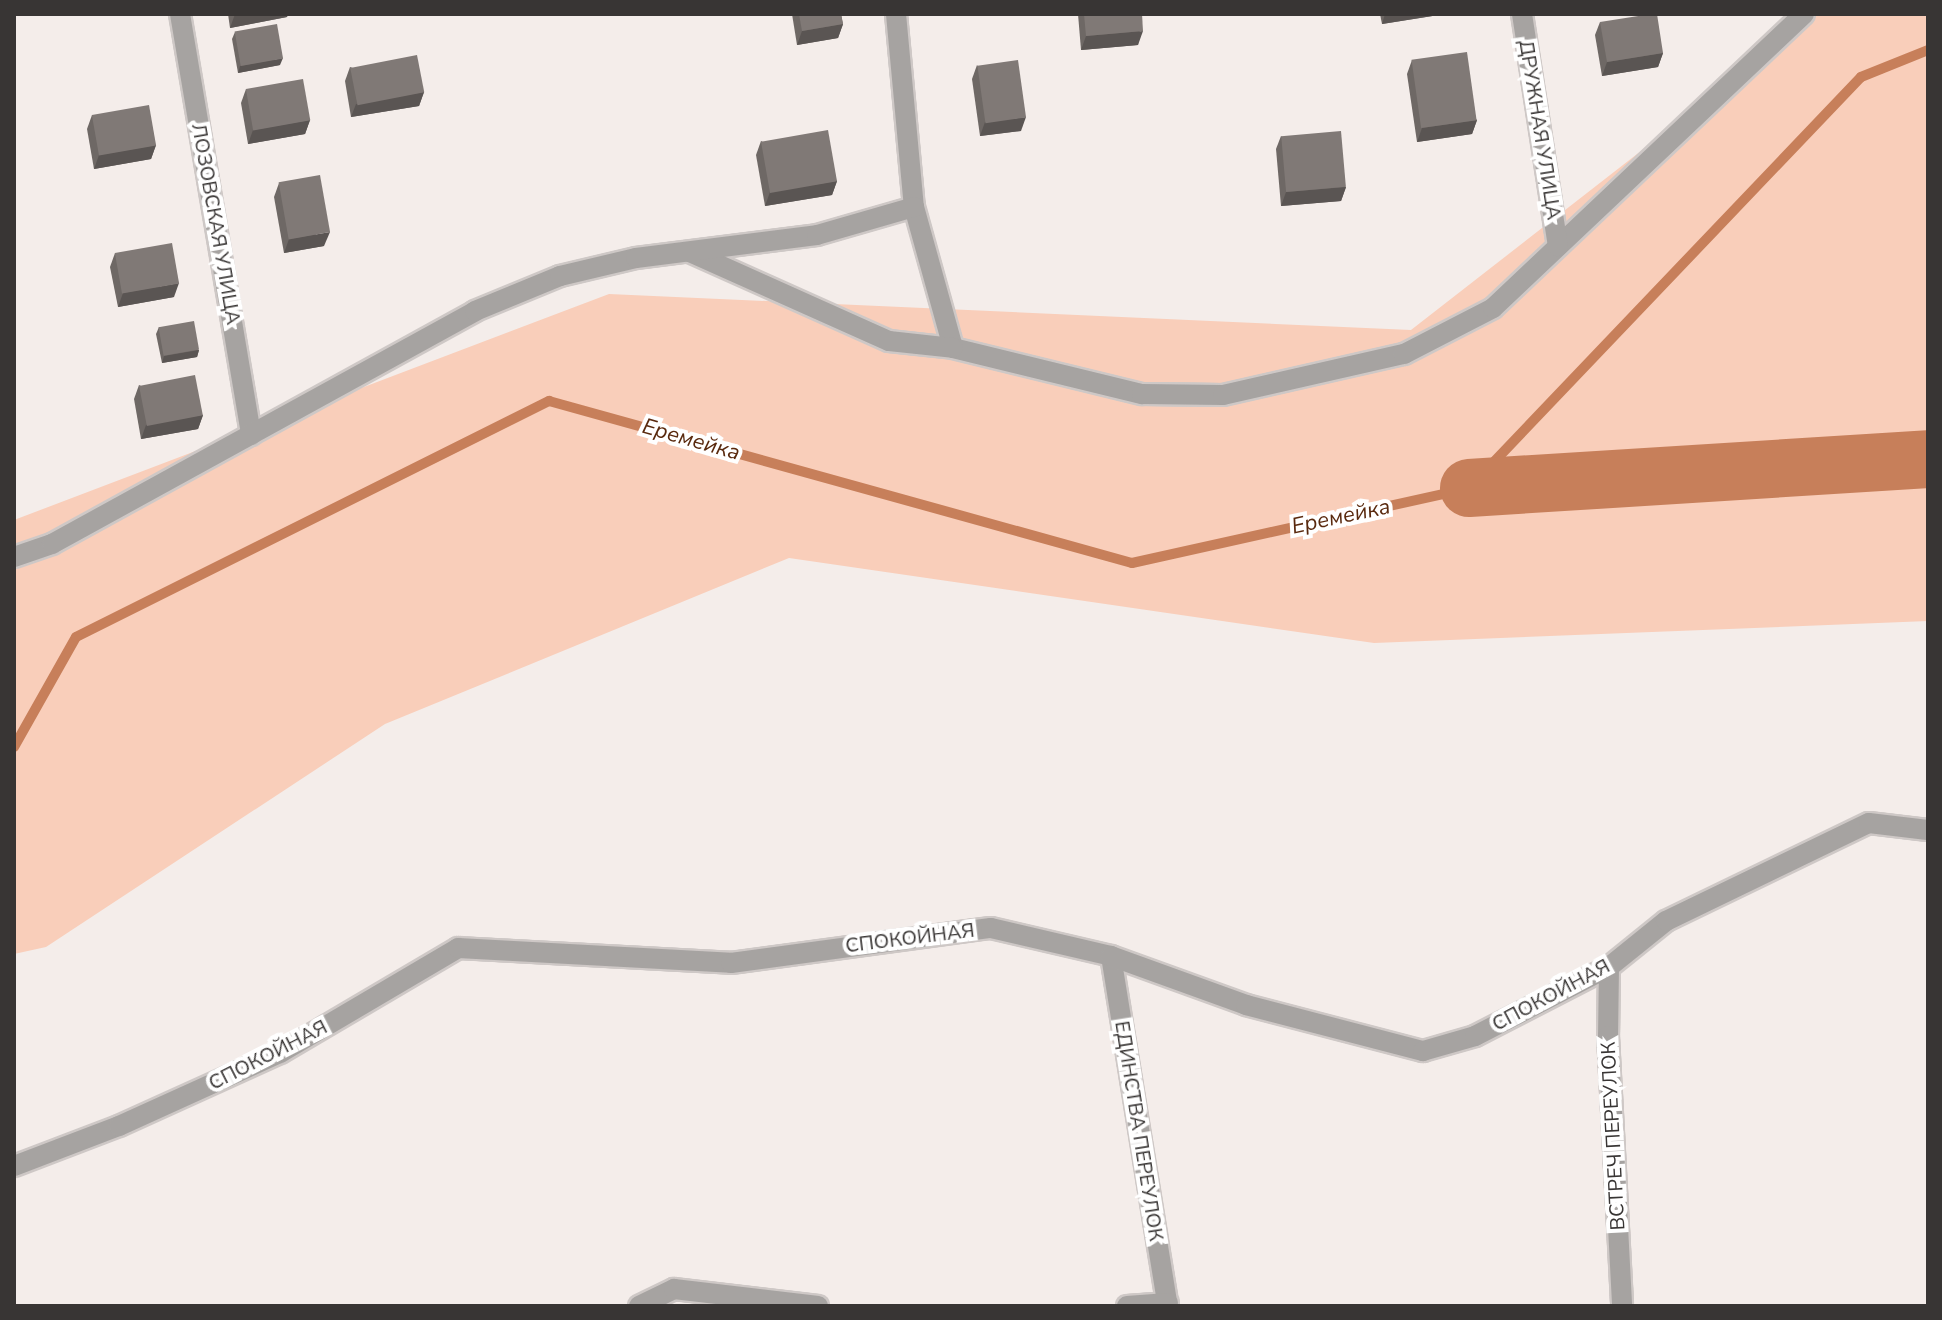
<!DOCTYPE html>
<html>
<head>
<meta charset="utf-8">
<style>
	body { margin:0 }
	#map { position:relative; width:1942px; height:1320px; overflow:hidden; background:#f4edea; font-family:"Nunito Sans",sans-serif }
	div>[style] { position:absolute }
	.green>* { inset:0; background:#f9ceba }
	.stream>* { height:10px; margin:-5px; padding:0 5px; transform-origin:5px; border-radius:5px; background:#c77f5a }
	.river>* { height:58px; margin:-29px; padding:0 29px; transform-origin:29px; border-radius:29px; background:#c77f5a }
	.roads { filter:drop-shadow(2px 0 #cec8c6) drop-shadow(-2px 0 #cec8c6) drop-shadow(0 2px #cec8c6) drop-shadow(0 -2px #cec8c6) }
	.street>* { height:20px; margin:-10px; padding:0 10px; transform-origin:10px; border-radius:10px; background:#a6a3a1 }
	.wall>* { inset:0; background:#6e6865 }
	.shaded-wall>* { inset:0; background:#5a5553 }
	.building>* { inset:0; background:#807976; transform-origin:0 0 }
	span { translate:-50% -50%; white-space:nowrap; text-align:center; line-height:1.15; -webkit-text-stroke:8px #fff; paint-order:stroke }
	.street-label { font-size:20px; color:#383534 }
	.water-label { font-size:22px; color:#59290e; font-style:italic }
	.frame { position:absolute; inset:0; border:16px solid #383534; pointer-events:none }
</style>
</head>
<body>
<div id="map">
	<div class="green">
		<i style="clip-path:polygon(1817px 14px,1928px 14px,1928px 621px,1374px 643px,789px 558px,385px 724px,46px 947px,14px 954px,14px 520px,609px 294px,1411px 330px)"></i>
	</div>
	<div class="stream">
		<i style="left:14px;top:747px;width:126px;rotate:-60.6deg"></i>
		<i style="left:76px;top:637px;width:529px;rotate:-26.52deg"></i>
		<i style="left:549px;top:401px;width:605px;rotate:15.53deg"></i>
		<i style="left:1132px;top:563px;width:345px;rotate:-12.5deg"></i>
		<i style="left:1469px;top:488px;width:568px;rotate:-46.36deg"></i>
		<i style="left:1861px;top:77px;width:72px;rotate:-21.9deg"></i>
	</div>
	<div class="river">
		<i style="left:1469px;top:488px;width:460px;rotate:-3.6deg"></i>
	</div>
	<div class="roads">
		<div class="street">
			<i style="left:180px;top:14px;width:427px;rotate:80.4deg"></i>
			<i style="left:896px;top:14px;width:194px;rotate:84.7deg"></i>
			<i style="left:914px;top:207px;width:146px;rotate:74.5deg"></i>
			<i style="left:953px;top:348px;width:195px;rotate:13.7deg"></i>
			<i style="left:1142px;top:394px;width:81px;rotate:0.7deg"></i>
			<i style="left:1223px;top:395px;width:186px;rotate:-12.8deg"></i>
			<i style="left:1404px;top:354px;width:100px;rotate:-27.3deg"></i>
			<i style="left:1493px;top:308px;width:428px;rotate:-43.4deg"></i>
			<i style="left:1522px;top:14px;width:235px;rotate:81.2deg"></i>
			<i style="left:690px;top:252px;width:218px;rotate:24.1deg"></i>
			<i style="left:889px;top:341px;width:64px;rotate:6.2deg"></i>
			<i style="left:14px;top:557px;width:40px;rotate:-18.9deg"></i>
			<i style="left:52px;top:544px;width:483px;rotate:-28.8deg"></i>
			<i style="left:475px;top:311px;width:92px;rotate:-22.4deg"></i>
			<i style="left:560px;top:276px;width:78px;rotate:-13.3deg"></i>
			<i style="left:636px;top:258px;width:182px;rotate:-7.2deg"></i>
			<i style="left:817px;top:235px;width:101px;rotate:-16.1deg"></i>
			<i style="left:1111px;top:956px;width:355px;rotate:80.8deg"></i>
			<i style="left:1609px;top:967px;width:69px;rotate:90.8deg"></i>
			<i style="left:1608px;top:1036px;width:270px;rotate:87deg"></i>
			<i style="left:14px;top:1166px;width:112px;rotate:-20.9deg"></i>
			<i style="left:119px;top:1126px;width:177px;rotate:-24.4deg"></i>
			<i style="left:280px;top:1053px;width:207px;rotate:-30.5deg"></i>
			<i style="left:458px;top:948px;width:273px;rotate:3.1deg"></i>
			<i style="left:731px;top:963px;width:262px;rotate:-7.7deg"></i>
			<i style="left:991px;top:928px;width:123px;rotate:13.1deg"></i>
			<i style="left:1111px;top:956px;width:144px;rotate:19.9deg"></i>
			<i style="left:1246px;top:1005px;width:183px;rotate:14.6deg"></i>
			<i style="left:1423px;top:1051px;width:54px;rotate:-16.1deg"></i>
			<i style="left:1475px;top:1036px;width:151px;rotate:-27.2deg"></i>
			<i style="left:1609px;top:967px;width:73px;rotate:-38.9deg"></i>
			<i style="left:1666px;top:921px;width:225px;rotate:-25.8deg"></i>
			<i style="left:1869px;top:823px;width:59px;rotate:6.8deg"></i>
			<i style="left:639px;top:1306px;width:39px;rotate:-26deg"></i>
			<i style="left:674px;top:1289px;width:145px;rotate:6.7deg"></i>
			<i style="left:1127px;top:1306px;width:41px;rotate:-4.2deg"></i>
		</div>
	</div>
	<div class="wall">
		<i style="clip-path:polygon(228px 14px,288px 14px,287px 17px,230px 28px)"></i>
		<i style="clip-path:polygon(792px 14px,841px 14px,843px 24px,838px 38px,797px 45px)"></i>
		<i style="clip-path:polygon(1078px 14px,1142px 14px,1138px 45px,1081px 50px)"></i>
		<i style="clip-path:polygon(1380px 14px,1445px 14px,1382px 24px)"></i>
		<i style="clip-path:polygon(1600px 22px,1663px 53px,1658px 67px,1602px 76px,1595px 35px)"></i>
		<i style="clip-path:polygon(235px 32px,280px 65px,238px 73px,232px 39px)"></i>
		<i style="clip-path:polygon(1412px 60px,1477px 120px,1472px 134px,1417px 142px,1407px 74px)"></i>
		<i style="clip-path:polygon(977px 65px,1021px 131px,980px 136px,972px 79px)"></i>
		<i style="clip-path:polygon(350px 67px,424px 92px,419px 106px,351px 117px,345px 81px)"></i>
		<i style="clip-path:polygon(246px 89px,310px 120px,305px 134px,248px 144px,241px 103px)"></i>
		<i style="clip-path:polygon(92px 115px,156px 145px,151px 159px,94px 169px,87px 129px)"></i>
		<i style="clip-path:polygon(1281px 136px,1346px 187px,1341px 201px,1281px 206px,1276px 149px)"></i>
		<i style="clip-path:polygon(761px 141px,837px 181px,832px 195px,765px 206px,756px 155px)"></i>
		<i style="clip-path:polygon(279px 183px,324px 246px,284px 253px,274px 197px)"></i>
		<i style="clip-path:polygon(115px 253px,174px 297px,118px 307px,110px 267px)"></i>
		<i style="clip-path:polygon(159px 327px,199px 350px,197px 357px,162px 363px,156px 334px)"></i>
		<i style="clip-path:polygon(139px 385px,203px 415px,198px 429px,141px 439px,134px 399px)"></i>
	</div>
	<div class="shaded-wall">
		<i style="clip-path:polygon(235px 14px,288px 14px,287px 17px,230px 28px)"></i>
		<i style="clip-path:polygon(1385px 14px,1445px 14px,1382px 24px)"></i>
		<i style="clip-path:polygon(843px 24px,838px 38px,797px 45px,802px 31px)"></i>
		<i style="clip-path:polygon(1143px 31px,1138px 45px,1081px 50px,1086px 36px)"></i>
		<i style="clip-path:polygon(1663px 53px,1658px 67px,1602px 76px,1607px 62px)"></i>
		<i style="clip-path:polygon(283px 58px,280px 65px,238px 73px,240px 66px)"></i>
		<i style="clip-path:polygon(424px 92px,419px 106px,351px 117px,356px 104px)"></i>
		<i style="clip-path:polygon(1026px 117px,1021px 131px,980px 136px,985px 122px)"></i>
		<i style="clip-path:polygon(310px 120px,305px 134px,248px 144px,253px 130px)"></i>
		<i style="clip-path:polygon(1477px 120px,1472px 134px,1417px 142px,1422px 128px)"></i>
		<i style="clip-path:polygon(156px 145px,151px 159px,94px 169px,99px 155px)"></i>
		<i style="clip-path:polygon(837px 181px,832px 195px,765px 206px,770px 192px)"></i>
		<i style="clip-path:polygon(1346px 187px,1341px 201px,1281px 206px,1286px 192px)"></i>
		<i style="clip-path:polygon(330px 232px,324px 246px,284px 253px,289px 239px)"></i>
		<i style="clip-path:polygon(179px 283px,174px 297px,118px 307px,123px 293px)"></i>
		<i style="clip-path:polygon(199px 350px,197px 357px,162px 363px,164px 356px)"></i>
		<i style="clip-path:polygon(203px 415px,198px 429px,141px 439px,146px 425px)"></i>
	</div>
	<div class="building">
		<i style="clip-path:polygon(799px 14px,841px 14px,843px 24px,802px 31px)"></i>
		<i style="clip-path:polygon(1084px 14px,1142px 14px,1143px 31px,1086px 36px)"></i>
		<i style="clip-path:polygon(1651px 14px,1657px 14px,1663px 53px,1607px 62px,1600px 22px)"></i>
		<i style="left:277px;top:24px;width:35px;height:43px;rotate:80deg"></i>
		<i style="left:1467px;top:52px;width:69px;height:56px;rotate:82deg"></i>
		<i style="left:417px;top:55px;width:38px;height:68px;rotate:79deg"></i>
		<i style="left:1018px;top:60px;width:58px;height:41px;rotate:82deg"></i>
		<i style="left:303px;top:79px;width:42px;height:58px;rotate:80deg"></i>
		<i style="left:149px;top:105px;width:41px;height:58px;rotate:80deg"></i>
		<i style="left:828px;top:130px;width:52px;height:68px;rotate:80deg"></i>
		<i style="left:1341px;top:131px;width:56px;height:60px;rotate:85deg"></i>
		<i style="left:320px;top:175px;width:58px;height:42px;rotate:80deg"></i>
		<i style="left:172px;top:243px;width:41px;height:58px;rotate:80deg"></i>
		<i style="left:194px;top:321px;width:29px;height:36px;rotate:80deg"></i>
		<i style="left:195px;top:375px;width:41px;height:57px;rotate:79deg"></i>
	</div>
	<div class="street-label">
		<span style="left:1540px;top:130px;rotate:81deg">ДРУЖНАЯ УЛИЦА</span>
		<span style="left:216px;top:224px;rotate:80deg">ЛОЗОВСКАЯ УЛИЦА</span>
		<span style="left:910px;top:938px;rotate:-7deg">СПОКОЙНАЯ</span>
		<span style="left:1551px;top:995px;rotate:-28deg">СПОКОЙНАЯ</span>
		<span style="left:268px;top:1055px;rotate:-27deg">СПОКОЙНАЯ</span>
		<span style="left:1139px;top:1131px;rotate:81deg">ЕДИНСТВА ПЕРЕУЛОК</span>
		<span style="left:1613px;top:1136px;rotate:-93deg">ВСТРЕЧ ПЕРЕУЛОК</span>
	</div>
	<div class="water-label">
		<span style="left:691px;top:440px;rotate:16deg">Еремейка</span>
		<span style="left:1341px;top:517px;rotate:-12deg">Еремейка</span>
	</div>
	<div class="frame"></div>
</div>
</body>
</html>
